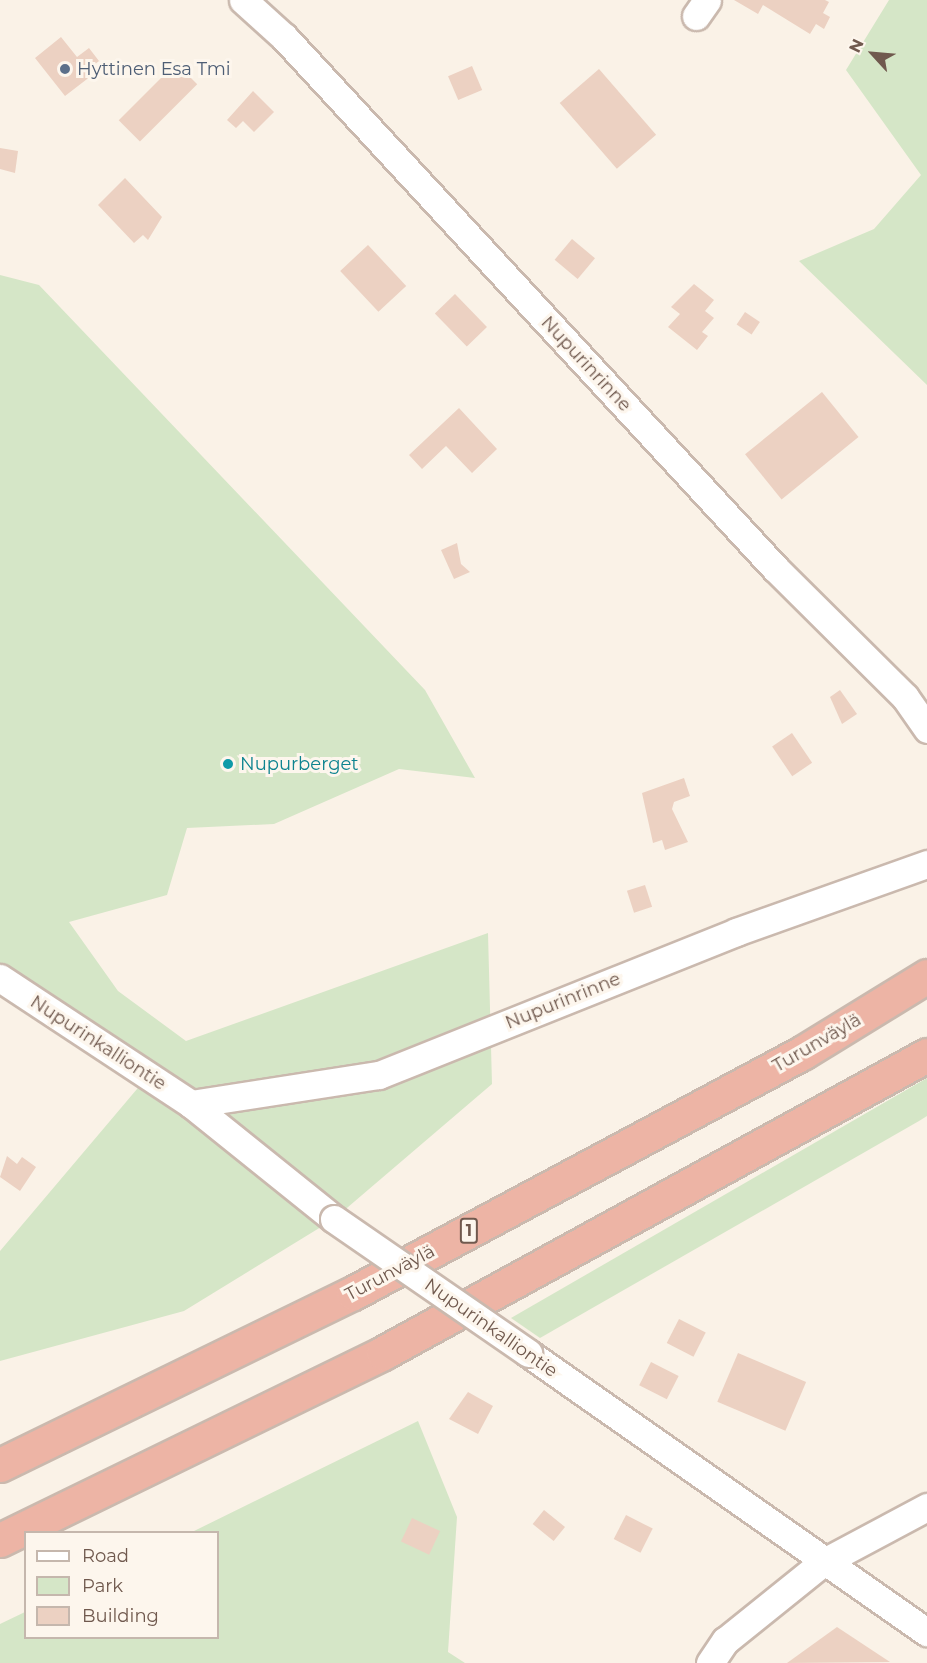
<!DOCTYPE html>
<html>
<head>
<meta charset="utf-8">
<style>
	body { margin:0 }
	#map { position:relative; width:927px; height:1663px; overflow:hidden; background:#faf2e7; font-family:Montserrat,sans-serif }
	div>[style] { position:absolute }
	.green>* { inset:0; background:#d5e6c7 }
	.building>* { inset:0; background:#ecd1c2; transform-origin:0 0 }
	.roads { filter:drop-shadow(2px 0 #cab9ae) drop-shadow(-2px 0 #cab9ae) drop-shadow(0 2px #cab9ae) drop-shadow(0 -2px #cab9ae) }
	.minor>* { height:27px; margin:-13.5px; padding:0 13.5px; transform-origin:13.5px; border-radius:13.5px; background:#fff }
	.highway>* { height:33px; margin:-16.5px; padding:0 16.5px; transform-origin:16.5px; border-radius:16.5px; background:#edb4a5 }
	.bridges { filter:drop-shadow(2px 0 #cab9ae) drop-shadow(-2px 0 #cab9ae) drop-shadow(0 2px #cab9ae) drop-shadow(0 -2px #cab9ae) }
	.minor-bridge>* { height:27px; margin:-13.5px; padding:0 13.5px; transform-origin:13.5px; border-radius:13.5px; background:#fff }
	.dots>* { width:16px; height:16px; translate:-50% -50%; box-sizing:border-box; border:3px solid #fdf6ed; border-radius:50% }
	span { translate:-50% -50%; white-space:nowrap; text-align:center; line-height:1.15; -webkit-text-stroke:6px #fdf6ed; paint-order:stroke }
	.shield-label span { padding:2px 4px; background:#fdf6ed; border:2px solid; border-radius:4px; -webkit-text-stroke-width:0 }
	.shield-label { font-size:16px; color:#70594e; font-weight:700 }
	.service-label { font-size:18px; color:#4e5e75 }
	.left { translate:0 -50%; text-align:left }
	.street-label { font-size:18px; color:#70594e }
	.culture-label { font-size:18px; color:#0d838f }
	.legend { position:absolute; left:24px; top:1531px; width:195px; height:108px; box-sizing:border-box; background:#fdf6ed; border:2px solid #c5b7ad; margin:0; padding:8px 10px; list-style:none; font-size:18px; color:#70594e }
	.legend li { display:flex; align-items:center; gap:12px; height:30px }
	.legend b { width:30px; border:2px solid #c5b7ad }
	.north { position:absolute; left:843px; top:24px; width:60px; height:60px; -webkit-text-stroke:4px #fdf6ed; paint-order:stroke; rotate:296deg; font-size:16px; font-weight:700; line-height:24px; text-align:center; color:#70594e }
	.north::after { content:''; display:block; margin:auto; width:21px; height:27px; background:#70594e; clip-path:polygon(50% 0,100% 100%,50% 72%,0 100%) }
</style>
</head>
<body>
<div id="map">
	<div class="green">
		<i style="clip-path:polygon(889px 0,927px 0,927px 385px,799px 261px,874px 229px,921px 175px,846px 70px)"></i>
		<i style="clip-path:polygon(0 275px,39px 285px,425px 690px,475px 778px,399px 769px,274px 824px,187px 828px,167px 895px,69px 922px,118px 991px,186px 1041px,488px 933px,492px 1084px,334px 1219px,184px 1311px,0 1361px,0 1251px,148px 1076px,0 978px)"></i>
		<i style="clip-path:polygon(927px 1078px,927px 1116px,919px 1121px,540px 1338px,511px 1318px)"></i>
		<i style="clip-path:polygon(418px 1421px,457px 1517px,448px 1652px,465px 1663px,0 1663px,0 1624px,25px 1612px,26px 1638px,218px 1638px,218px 1532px,192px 1532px)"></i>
	</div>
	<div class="building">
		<i style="clip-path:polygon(734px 0,825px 0,829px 2px,823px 13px,830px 17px,824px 29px,816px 24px,810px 34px,763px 5px,758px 14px)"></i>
		<i style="clip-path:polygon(61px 37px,77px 57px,89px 48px,99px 61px,87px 70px,91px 76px,65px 96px,35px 58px)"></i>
		<i style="left:176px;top:63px;width:30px;height:81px;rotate:45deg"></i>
		<i style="left:472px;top:66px;width:26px;height:26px;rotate:67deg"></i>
		<i style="left:599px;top:69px;width:87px;height:52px;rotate:49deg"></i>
		<i style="clip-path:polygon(253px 91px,274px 112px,254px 132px,243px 121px,236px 128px,227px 120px)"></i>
		<i style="clip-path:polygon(0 148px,18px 151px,15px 173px,0 169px)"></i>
		<i style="clip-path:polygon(125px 178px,162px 217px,148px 240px,143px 235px,134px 243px,98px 205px)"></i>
		<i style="left:572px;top:239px;width:30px;height:27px;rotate:40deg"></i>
		<i style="left:368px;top:245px;width:56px;height:38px;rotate:47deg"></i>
		<i style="clip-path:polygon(694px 284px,714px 300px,705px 311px,714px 318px,702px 332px,708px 336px,697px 350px,668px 327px,680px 314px,671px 307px)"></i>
		<i style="left:455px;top:294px;width:46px;height:28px;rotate:46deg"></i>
		<i style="left:745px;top:312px;width:18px;height:15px;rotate:34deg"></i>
		<i style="left:822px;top:392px;width:58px;height:99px;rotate:51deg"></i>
		<i style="clip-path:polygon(459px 408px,497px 449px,472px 473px,446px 446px,422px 469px,409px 455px)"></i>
		<i style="clip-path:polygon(457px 543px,461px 564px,470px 572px,454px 579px,441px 550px)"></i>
		<i style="clip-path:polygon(840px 690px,857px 714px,842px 724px,830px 697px)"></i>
		<i style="left:792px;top:733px;width:36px;height:24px;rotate:56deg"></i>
		<i style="clip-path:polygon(684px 778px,690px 796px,674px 802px,672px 809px,688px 842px,665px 850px,662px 840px,653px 843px,642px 793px)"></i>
		<i style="left:645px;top:885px;width:23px;height:19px;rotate:72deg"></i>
		<i style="clip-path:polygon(7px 1156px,17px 1164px,22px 1157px,36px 1167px,20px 1191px,0 1177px)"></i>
		<i style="left:679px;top:1319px;width:30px;height:27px;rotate:27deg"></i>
		<i style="left:738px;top:1353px;width:74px;height:53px;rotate:23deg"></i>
		<i style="left:651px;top:1362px;width:31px;height:26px;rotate:27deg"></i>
		<i style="clip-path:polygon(468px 1392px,493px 1406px,478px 1434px,449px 1419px)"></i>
		<i style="left:544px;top:1510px;width:27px;height:18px;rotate:39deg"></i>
		<i style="left:626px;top:1515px;width:30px;height:27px;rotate:27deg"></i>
		<i style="left:412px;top:1518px;width:31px;height:26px;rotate:25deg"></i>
		<i style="clip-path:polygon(837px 1627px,890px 1662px,787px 1663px)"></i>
	</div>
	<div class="roads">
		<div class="minor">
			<i style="left:243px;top:0;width:55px;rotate:42.1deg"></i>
			<i style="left:284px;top:37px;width:723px;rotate:47.24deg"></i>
			<i style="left:775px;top:568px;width:183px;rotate:44.8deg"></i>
			<i style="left:905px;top:697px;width:39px;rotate:55deg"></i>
			<i style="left:696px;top:16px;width:19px;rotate:-55deg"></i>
			<i style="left:0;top:978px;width:229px;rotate:33.4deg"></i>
			<i style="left:191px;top:1104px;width:184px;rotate:38.8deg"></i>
			<i style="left:191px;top:1104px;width:190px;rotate:-8.8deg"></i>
			<i style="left:379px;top:1075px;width:385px;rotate:-21.8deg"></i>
			<i style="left:736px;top:932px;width:203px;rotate:-19.6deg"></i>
			<i style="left:528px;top:1353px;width:487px;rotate:35deg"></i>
			<i style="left:710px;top:1663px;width:27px;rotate:-56deg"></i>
			<i style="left:725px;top:1641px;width:124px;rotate:-38.8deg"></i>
			<i style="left:822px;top:1563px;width:119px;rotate:-28.1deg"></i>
		</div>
		<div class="highway">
			<i style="left:0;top:1465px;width:393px;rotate:-26deg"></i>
			<i style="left:353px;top:1293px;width:509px;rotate:-28.13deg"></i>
			<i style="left:802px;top:1053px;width:147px;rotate:-31.6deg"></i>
			<i style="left:0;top:1540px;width:426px;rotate:-26deg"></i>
			<i style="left:383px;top:1353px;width:620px;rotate:-28.71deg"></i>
		</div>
	</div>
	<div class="bridges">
		<div class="minor-bridge">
			<i style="left:334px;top:1219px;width:236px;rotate:34.6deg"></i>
		</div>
	</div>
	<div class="dots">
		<i style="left:65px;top:69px;background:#5c6f8a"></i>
		<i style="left:228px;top:764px;background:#0f9aa8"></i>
	</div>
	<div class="shield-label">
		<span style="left:469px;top:1231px">1</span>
	</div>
	<div class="service-label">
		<span class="left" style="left:77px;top:69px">Hyttinen Esa Tmi</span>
	</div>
	<div class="street-label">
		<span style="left:586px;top:364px;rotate:47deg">Nupurinrinne</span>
		<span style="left:563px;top:1001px;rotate:-22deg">Nupurinrinne</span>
		<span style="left:98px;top:1043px;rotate:33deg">Nupurinkalliontie</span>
		<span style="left:817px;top:1043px;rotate:-30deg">Turunväylä</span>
		<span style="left:390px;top:1273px;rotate:-28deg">Turunväylä</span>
		<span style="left:491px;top:1328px;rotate:35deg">Nupurinkalliontie</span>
	</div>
	<div class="culture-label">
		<span class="left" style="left:240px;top:764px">Nupurberget</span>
	</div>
	<ul class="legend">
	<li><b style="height:8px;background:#fff"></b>Road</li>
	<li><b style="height:16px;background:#d5e6c7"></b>Park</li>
	<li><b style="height:16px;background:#ecd1c2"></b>Building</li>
	</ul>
	<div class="north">N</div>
</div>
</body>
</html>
